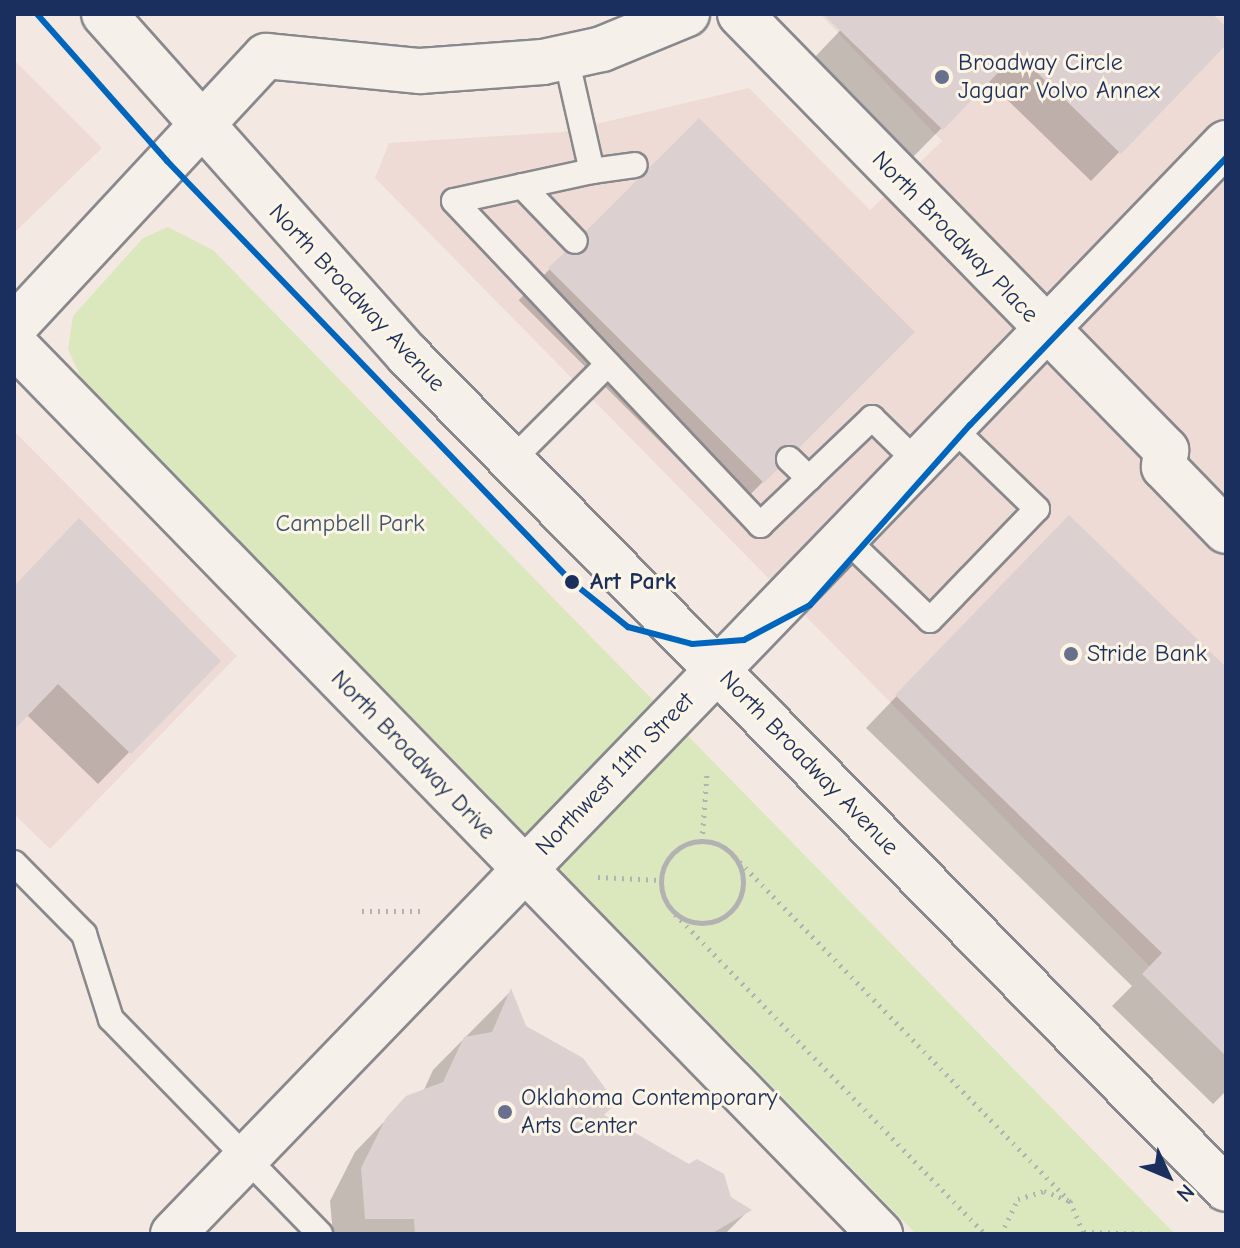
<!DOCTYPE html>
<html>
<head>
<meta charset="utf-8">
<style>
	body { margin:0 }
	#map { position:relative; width:1240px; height:1248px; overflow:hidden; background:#f4e9e2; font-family:"Comic Neue",sans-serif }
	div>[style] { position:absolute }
	.built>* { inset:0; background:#eedbd5 }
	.green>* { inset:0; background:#dbe8be }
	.shadow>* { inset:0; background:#0003; transform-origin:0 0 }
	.building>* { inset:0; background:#dcd1d0 }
	.path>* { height:5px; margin-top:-2.5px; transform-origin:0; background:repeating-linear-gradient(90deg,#b2b2b3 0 2px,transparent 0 8px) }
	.path>.ring { margin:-2.5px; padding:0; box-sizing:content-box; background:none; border:5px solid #b2b2b3; border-radius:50% }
	.roads { filter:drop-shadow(2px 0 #89888d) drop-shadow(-2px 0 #89888d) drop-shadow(0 2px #89888d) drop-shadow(0 -2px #89888d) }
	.lane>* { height:24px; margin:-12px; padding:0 12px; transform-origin:12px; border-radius:12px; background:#f5f1ea }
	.street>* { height:44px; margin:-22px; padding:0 22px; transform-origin:22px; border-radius:22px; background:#f5f1ea }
	.primary>* { height:44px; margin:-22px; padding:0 22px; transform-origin:22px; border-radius:22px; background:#f5f1ea }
	.tram-1>* { height:6px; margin:-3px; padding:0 3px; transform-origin:3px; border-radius:3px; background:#0065bd }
	.dots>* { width:22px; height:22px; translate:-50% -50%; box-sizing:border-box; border:4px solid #fcf5e5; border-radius:50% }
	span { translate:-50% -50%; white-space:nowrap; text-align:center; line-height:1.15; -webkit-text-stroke:6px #fcf5e5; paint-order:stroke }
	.poi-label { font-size:24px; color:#1b2f5e }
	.left { translate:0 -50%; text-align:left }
	.street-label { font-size:24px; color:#1b2f5e }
	.park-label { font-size:24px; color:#3d546b }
	.stop-label { font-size:24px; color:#1b2f5e; font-weight:700 }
	.frame { position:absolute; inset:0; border:16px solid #1b2f5e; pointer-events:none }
	.north { position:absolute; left:1128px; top:1136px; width:80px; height:80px; -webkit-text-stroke:6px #fcf5e5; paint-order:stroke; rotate:134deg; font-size:22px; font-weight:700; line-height:32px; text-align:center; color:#1b2f5e }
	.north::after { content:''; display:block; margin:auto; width:28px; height:36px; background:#1b2f5e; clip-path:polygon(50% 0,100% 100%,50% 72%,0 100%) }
</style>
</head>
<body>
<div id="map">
	<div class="built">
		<i style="clip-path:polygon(820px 14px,1226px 17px,1226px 1044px,375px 178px,389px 143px,562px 132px,749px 88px,870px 210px,942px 141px)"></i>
		<i style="clip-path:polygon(14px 60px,102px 148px,14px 233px)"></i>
		<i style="clip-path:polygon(14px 431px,237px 656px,50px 849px,14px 814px)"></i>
	</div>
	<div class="green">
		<i style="clip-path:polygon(168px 227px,213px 250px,1175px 1234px,916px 1234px,81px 378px,68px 349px,73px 316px,143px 238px)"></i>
	</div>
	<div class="shadow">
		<i style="clip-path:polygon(856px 14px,1210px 14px,1226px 30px,1226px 42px,1091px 181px,988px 81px,913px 157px,812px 60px)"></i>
		<i style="left:699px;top:120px;width:301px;height:255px;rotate:45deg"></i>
		<i style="clip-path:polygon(1038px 549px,1226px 670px,1226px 1091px,1213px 1104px,1112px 1006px,1132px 986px,866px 728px)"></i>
		<i style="clip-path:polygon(14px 588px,218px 661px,98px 784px,26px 714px,14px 726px)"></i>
		<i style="clip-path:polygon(510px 992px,524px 1027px,601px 1116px,749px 1210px,725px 1234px,333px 1234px,330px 1201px,355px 1152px,407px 1098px,423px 1092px,433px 1070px)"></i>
	</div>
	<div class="building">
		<i style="clip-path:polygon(823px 14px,1213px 14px,1226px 27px,1226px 45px,1121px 154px,1017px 53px,943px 130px)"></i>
		<i style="clip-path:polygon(699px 118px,915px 332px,799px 448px,779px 448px,778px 469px,764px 483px,548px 268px,565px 252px,586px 251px,586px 231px)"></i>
		<i style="clip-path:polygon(1069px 515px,1226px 667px,1226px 1056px,1142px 974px,1162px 953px,895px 695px)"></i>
		<i style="clip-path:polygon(79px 518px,221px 661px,131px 754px,58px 684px,14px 730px,14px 586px)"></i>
		<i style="clip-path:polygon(511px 988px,526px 1026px,583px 1058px,616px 1103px,604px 1115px,689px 1164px,697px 1159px,724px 1174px,731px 1197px,752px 1210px,711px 1234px,415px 1234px,414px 1219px,365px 1219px,361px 1168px,386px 1118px,406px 1096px,443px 1082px,464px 1037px,492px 1032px)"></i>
	</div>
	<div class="path">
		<i class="ring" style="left:661px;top:841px;width:77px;height:77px"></i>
		<i style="left:702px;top:841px;width:68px;rotate:-85.8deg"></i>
		<i style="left:734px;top:856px;width:482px;rotate:45.8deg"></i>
		<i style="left:598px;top:877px;width:62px;rotate:2.8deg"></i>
		<i style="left:362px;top:911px;width:60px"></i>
		<i style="left:675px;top:914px;width:446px;rotate:45.9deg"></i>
		<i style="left:1084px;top:1232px;width:74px;rotate:1.5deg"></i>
		<i style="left:1001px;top:1234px;width:39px;rotate:-64deg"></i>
		<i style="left:1018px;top:1199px;width:27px;rotate:-17deg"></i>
		<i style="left:1044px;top:1191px;width:28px;rotate:21deg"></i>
		<i style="left:1070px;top:1201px;width:36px;rotate:67deg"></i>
	</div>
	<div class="roads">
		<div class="lane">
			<i style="left:566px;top:57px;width:117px;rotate:77.2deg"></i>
			<i style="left:592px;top:171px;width:141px;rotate:167.7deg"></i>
			<i style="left:454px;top:201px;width:446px;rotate:46.6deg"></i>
			<i style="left:760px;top:525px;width:155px;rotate:-43.7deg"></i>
			<i style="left:872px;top:418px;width:64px;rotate:44.4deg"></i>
			<i style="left:592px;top:171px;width:43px;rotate:-7.9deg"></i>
			<i style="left:522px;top:186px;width:76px;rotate:46.1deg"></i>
			<i style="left:789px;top:459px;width:28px;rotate:44deg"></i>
			<i style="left:511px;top:461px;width:137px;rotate:-45deg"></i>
			<i style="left:845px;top:538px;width:118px;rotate:44deg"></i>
			<i style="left:930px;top:620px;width:154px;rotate:-46.1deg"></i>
			<i style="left:1037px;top:509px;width:118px;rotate:-136deg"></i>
			<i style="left:14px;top:863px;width:100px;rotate:45.4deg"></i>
			<i style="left:84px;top:934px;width:89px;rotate:72.4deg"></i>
			<i style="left:111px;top:1019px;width:300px;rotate:45.8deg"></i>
		</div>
		<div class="street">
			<i style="left:740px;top:14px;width:610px;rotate:45.66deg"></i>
			<i style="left:1166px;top:450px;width:17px;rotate:97deg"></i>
			<i style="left:1164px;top:467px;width:89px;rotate:45.9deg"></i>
			<i style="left:14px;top:327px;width:370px;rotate:-47.1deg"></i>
			<i style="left:266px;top:56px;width:155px;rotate:5.6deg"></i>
			<i style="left:420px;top:71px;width:123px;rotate:-4.2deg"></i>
			<i style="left:543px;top:62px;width:60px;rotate:-12.4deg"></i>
			<i style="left:602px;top:49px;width:92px;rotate:-22.4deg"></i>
			<i style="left:14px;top:344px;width:1242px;rotate:45.78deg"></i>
			<i style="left:173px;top:1234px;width:1516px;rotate:-46.02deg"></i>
		</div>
		<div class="primary">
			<i style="left:104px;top:14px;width:457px;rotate:48.3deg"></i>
			<i style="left:408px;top:355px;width:1168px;rotate:45.55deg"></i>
		</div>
	</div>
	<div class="tram-1">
		<i style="left:37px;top:14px;width:196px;rotate:48.5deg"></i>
		<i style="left:167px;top:161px;width:584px;rotate:46.11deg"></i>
		<i style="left:572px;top:582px;width:72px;rotate:38.8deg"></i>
		<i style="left:628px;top:627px;width:66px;rotate:14.9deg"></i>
		<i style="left:692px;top:644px;width:52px;rotate:-4.4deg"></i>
		<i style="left:744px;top:640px;width:75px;rotate:-27.9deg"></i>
		<i style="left:810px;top:605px;width:241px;rotate:-48.4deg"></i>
		<i style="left:970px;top:425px;width:370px;rotate:-46.2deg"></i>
	</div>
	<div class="dots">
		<i style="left:942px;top:77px;background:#67708c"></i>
		<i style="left:572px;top:582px;background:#1b2f5e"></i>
		<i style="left:1071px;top:654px;background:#67708c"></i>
		<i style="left:505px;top:1112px;background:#67708c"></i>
	</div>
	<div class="poi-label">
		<span class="left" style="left:958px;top:77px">Broadway Circle<br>Jaguar Volvo Annex</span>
		<span class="left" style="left:1087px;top:654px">Stride Bank</span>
		<span class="left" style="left:521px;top:1112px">Oklahoma Contemporary<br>Arts Center</span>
	</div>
	<div class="street-label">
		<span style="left:955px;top:237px;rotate:46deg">North Broadway Place</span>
		<span style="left:357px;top:298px;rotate:47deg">North Broadway Avenue</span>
		<span style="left:413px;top:755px;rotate:46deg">North Broadway Drive</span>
		<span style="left:809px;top:763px;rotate:46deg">North Broadway Avenue</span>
		<span style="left:615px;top:774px;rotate:-46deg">Northwest 11th Street</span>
	</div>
	<div class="park-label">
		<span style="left:350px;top:524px">Campbell Park</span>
	</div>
	<div class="stop-label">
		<span class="left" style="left:590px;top:582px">Art Park</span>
	</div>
	<div class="frame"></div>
	<div class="north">N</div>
</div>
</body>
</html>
